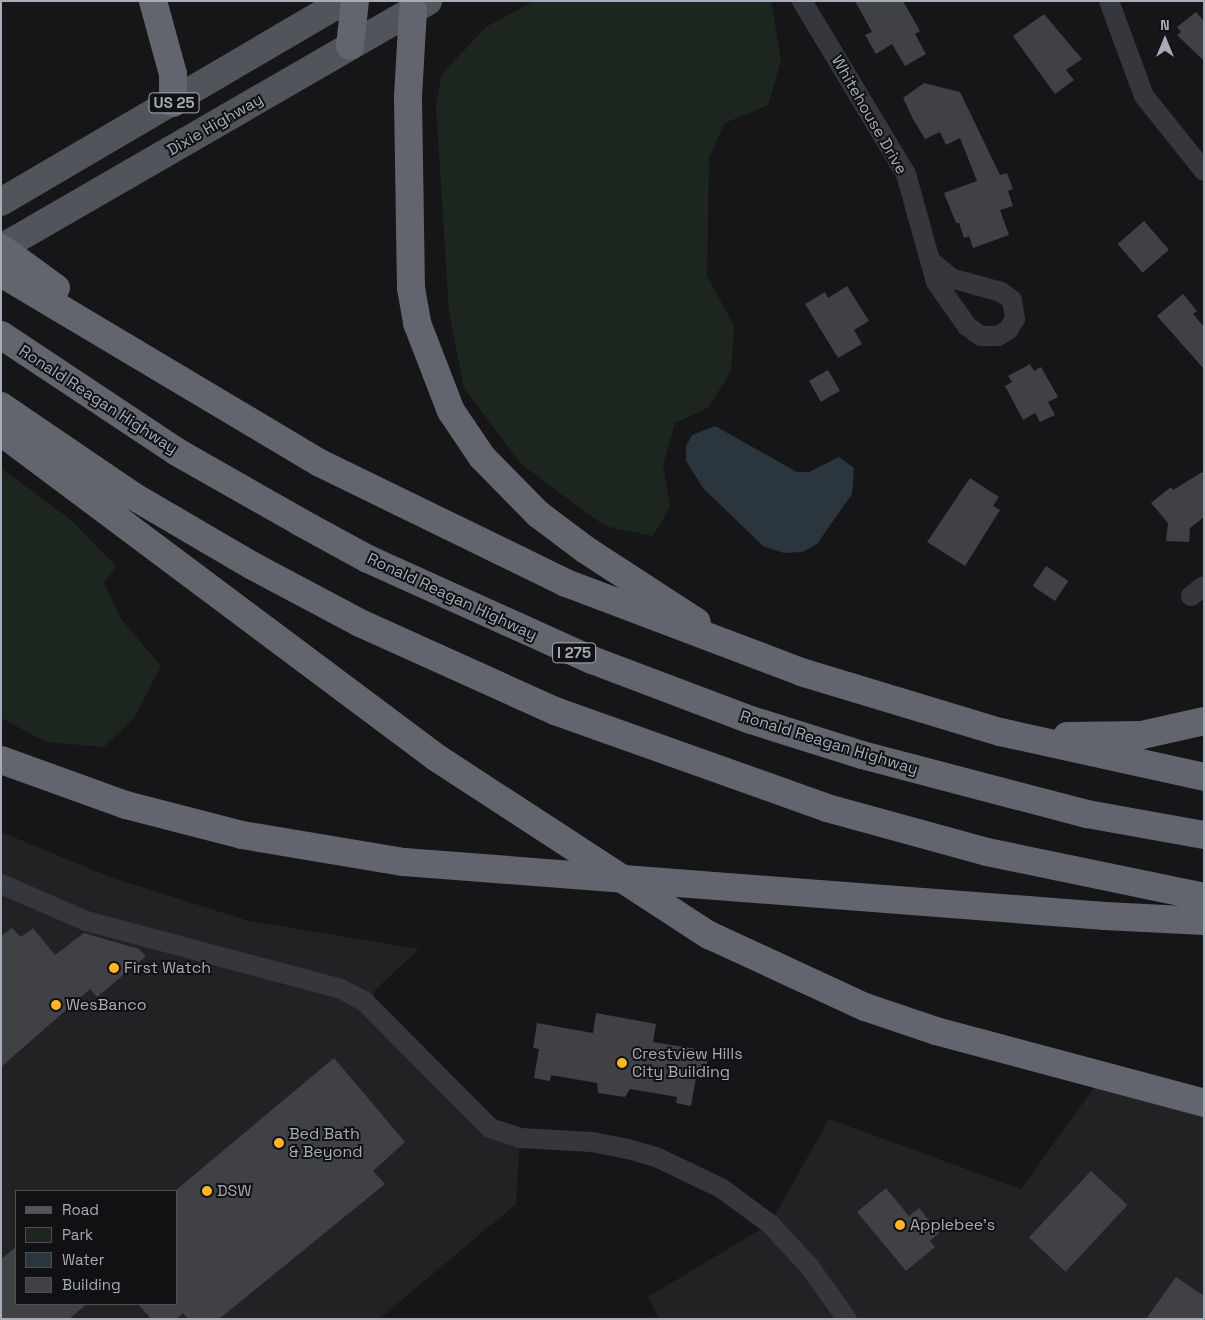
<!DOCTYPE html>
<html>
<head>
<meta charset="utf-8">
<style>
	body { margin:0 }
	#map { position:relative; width:1205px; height:1320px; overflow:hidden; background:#161618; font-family:"Space Grotesk",sans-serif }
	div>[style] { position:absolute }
	.built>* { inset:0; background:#222225 }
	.green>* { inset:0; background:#1d261e }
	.water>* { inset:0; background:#2b353d }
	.building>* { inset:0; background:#404145; transform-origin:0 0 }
	.minor>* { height:20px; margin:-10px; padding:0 10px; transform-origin:10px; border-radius:10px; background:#36373d }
	.primary>* { height:28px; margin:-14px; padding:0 14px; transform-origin:14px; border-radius:14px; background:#52545c }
	.motorway>* { height:28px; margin:-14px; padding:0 14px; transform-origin:14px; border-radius:14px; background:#62656e }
	.motorway-bridge>* { height:28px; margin:-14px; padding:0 14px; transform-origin:14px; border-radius:14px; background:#62656e }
	.dots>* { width:14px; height:14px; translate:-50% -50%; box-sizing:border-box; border:2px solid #111113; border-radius:50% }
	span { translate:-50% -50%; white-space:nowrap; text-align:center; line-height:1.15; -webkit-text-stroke:4px #111113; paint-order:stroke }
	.shield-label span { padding:1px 4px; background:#111113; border:1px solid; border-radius:4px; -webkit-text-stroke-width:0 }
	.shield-label { font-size:15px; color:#a7acb9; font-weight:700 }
	.street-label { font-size:16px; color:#a7acb9 }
	.poi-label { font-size:16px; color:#a7acb9 }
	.left { translate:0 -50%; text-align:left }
	.frame { position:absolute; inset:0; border:2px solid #a7acb9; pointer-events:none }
	.legend { position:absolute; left:15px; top:1190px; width:162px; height:115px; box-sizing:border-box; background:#111113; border:1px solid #4d4f55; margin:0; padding:6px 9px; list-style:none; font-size:15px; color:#a7acb9 }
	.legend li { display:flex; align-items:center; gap:10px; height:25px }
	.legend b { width:25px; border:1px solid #4d4f55 }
	.north { position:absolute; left:1140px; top:15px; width:50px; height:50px; -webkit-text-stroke:4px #111113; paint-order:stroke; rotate:0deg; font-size:14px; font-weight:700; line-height:20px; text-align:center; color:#a7acb9 }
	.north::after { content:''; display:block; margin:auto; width:18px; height:22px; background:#a7acb9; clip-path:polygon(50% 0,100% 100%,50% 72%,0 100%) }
</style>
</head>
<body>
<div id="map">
	<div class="built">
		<i style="clip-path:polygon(evenodd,1px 832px,110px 877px,249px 921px,419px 949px,375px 990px,370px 1008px,476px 1116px,520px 1138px,516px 1204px,379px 1319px,1px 1319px,1px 832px,16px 1191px,176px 1191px,176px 1304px,16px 1304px,16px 1191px)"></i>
		<i style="clip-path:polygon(1101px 1078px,1204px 1103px,1204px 1319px,659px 1319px,648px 1297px,770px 1224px,829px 1119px,1021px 1189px)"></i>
	</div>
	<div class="green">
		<i style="clip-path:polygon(534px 1px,771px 1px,781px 60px,768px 105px,725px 123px,709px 157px,707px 276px,734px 326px,731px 371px,709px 407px,675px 423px,663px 465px,670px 507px,653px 536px,605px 526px,522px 465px,464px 388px,449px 311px,436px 107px,442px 74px,486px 27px)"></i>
		<i style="clip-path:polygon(1px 468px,72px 521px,116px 566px,104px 583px,121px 619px,161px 666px,134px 718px,104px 747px,46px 742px,1px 718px)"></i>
	</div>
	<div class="water">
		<i style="clip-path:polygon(715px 426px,797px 472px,809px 472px,839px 457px,854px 468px,852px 494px,817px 544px,803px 552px,784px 553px,763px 546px,703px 488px,686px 461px,686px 446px,692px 435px)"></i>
	</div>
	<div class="building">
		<i style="clip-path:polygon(855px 1px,903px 1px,920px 31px,915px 34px,926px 54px,905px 66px,892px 44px,876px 54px,865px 35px,872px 32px)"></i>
		<i style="clip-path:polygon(1196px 12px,1204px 21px,1204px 61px,1177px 35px,1181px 32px,1177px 27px)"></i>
		<i style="clip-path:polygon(1044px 14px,1082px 59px,1066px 70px,1074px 80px,1055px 94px,1013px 36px)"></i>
		<i style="clip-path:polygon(924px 83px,960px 92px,1000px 175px,1007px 173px,1013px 189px,1008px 191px,1013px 206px,1000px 210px,1009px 235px,973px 248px,969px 236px,964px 238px,959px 223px,956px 223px,944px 193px,977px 181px,960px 138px,946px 145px,940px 132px,925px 139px,913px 119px,903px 98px)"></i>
		<i style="left:1144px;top:221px;width:38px;height:35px;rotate:49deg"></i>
		<i style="clip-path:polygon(847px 286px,869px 321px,854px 330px,862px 344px,838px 358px,805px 304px,825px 292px,828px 298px)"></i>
		<i style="clip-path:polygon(1183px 294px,1197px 311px,1193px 314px,1204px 327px,1204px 369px,1157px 316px)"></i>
		<i style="clip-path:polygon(1030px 364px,1034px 371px,1041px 367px,1058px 397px,1048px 402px,1055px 415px,1040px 422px,1035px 413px,1023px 420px,1005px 386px,1012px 382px,1008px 376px)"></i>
		<i style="left:828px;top:370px;width:24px;height:22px;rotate:60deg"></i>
		<i style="clip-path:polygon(1204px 471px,1204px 517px,1190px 528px,1189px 542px,1166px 541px,1168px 523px,1151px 503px,1171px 487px,1173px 490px)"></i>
		<i style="clip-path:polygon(970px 478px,999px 497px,993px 506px,1000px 510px,965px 566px,927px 542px)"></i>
		<i style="left:1046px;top:566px;width:27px;height:24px;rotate:34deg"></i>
		<i style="clip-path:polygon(12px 928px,21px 937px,33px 928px,55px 955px,84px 933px,139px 949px,146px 956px,97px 997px,90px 989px,1px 1067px,1px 936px)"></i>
		<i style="clip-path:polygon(596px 1013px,656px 1024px,653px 1042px,709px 1051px,704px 1079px,696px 1078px,691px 1106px,676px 1103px,677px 1097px,630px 1089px,625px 1097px,598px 1093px,597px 1083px,551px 1075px,550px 1081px,534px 1078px,539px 1049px,533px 1048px,537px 1023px,593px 1033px)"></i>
		<i style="clip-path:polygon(334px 1058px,405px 1142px,373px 1171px,385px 1184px,219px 1319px,188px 1319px,183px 1313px,176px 1319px,151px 1319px,138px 1304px,176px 1304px,176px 1190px)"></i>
		<i style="left:1091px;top:1171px;width:50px;height:91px;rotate:43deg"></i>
		<i style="clip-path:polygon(886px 1188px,909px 1216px,919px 1208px,939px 1233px,930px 1241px,935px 1247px,906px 1271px,857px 1212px)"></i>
		<i style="clip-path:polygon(16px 1247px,16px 1304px,87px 1304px,69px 1319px,1px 1319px,1px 1259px)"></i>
		<i style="clip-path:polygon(1176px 1277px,1204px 1296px,1204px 1319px,1146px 1319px)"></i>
	</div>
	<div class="minor">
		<i style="left:802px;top:1px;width:202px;rotate:59deg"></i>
		<i style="left:906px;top:174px;width:112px;rotate:74.5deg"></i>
		<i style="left:936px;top:282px;width:54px;rotate:54.8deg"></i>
		<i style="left:967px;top:326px;width:17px;rotate:36deg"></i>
		<i style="left:981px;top:336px;width:17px"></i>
		<i style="left:998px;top:336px;width:12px;rotate:-31deg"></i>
		<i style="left:1008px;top:330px;width:13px;rotate:-58deg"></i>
		<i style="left:1015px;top:319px;width:19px;rotate:-99deg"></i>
		<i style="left:1012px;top:300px;width:14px;rotate:-144deg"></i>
		<i style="left:1001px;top:292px;width:52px;rotate:-164.4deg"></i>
		<i style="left:951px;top:278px;width:23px;rotate:-140deg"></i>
		<i style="left:1109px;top:1px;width:101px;rotate:69.8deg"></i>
		<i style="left:1144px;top:96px;width:96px;rotate:51.3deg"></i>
		<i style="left:1191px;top:596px;width:16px;rotate:-38deg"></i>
		<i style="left:1px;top:884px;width:93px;rotate:23.5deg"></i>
		<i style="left:86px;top:921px;width:264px;rotate:14.9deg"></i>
		<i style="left:341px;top:989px;width:27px;rotate:28deg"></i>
		<i style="left:365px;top:1002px;width:177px;rotate:45.2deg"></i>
		<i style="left:490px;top:1128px;width:32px;rotate:18deg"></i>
		<i style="left:520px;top:1138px;width:72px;rotate:3.2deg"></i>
		<i style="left:592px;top:1142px;width:37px;rotate:11deg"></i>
		<i style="left:628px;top:1149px;width:29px;rotate:16deg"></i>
		<i style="left:656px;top:1157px;width:72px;rotate:25.5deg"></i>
		<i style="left:721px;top:1188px;width:61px;rotate:36.3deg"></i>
		<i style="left:770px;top:1224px;width:57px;rotate:47.1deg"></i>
		<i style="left:809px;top:1266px;width:65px;rotate:54.4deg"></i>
	</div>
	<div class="primary">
		<i style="left:1px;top:202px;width:398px;rotate:-30.4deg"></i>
		<i style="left:1px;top:248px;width:493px;rotate:-30deg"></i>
	</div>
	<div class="motorway">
		<i style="left:153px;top:1px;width:76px;rotate:74.7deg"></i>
		<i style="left:173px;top:74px;width:29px;rotate:90deg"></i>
		<i style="left:413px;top:10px;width:88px;rotate:93.3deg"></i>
		<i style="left:408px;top:98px;width:190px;rotate:89.1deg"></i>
		<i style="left:411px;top:288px;width:36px;rotate:80deg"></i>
		<i style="left:417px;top:323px;width:94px;rotate:68.9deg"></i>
		<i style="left:451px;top:411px;width:55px;rotate:56deg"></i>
		<i style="left:482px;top:457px;width:80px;rotate:45.5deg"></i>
		<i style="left:538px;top:514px;width:60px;rotate:36.9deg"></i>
		<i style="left:586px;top:550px;width:132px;rotate:33deg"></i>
		<i style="left:350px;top:46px;width:45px;rotate:-83.7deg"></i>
		<i style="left:1px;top:248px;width:68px;rotate:36deg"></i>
		<i style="left:1px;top:273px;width:371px;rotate:30.8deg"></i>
		<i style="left:320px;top:463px;width:274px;rotate:26deg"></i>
		<i style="left:566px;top:583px;width:251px;rotate:20.7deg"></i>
		<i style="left:801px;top:672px;width:208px;rotate:16.8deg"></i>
		<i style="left:1000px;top:732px;width:209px;rotate:12.4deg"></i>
		<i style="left:1px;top:335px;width:211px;rotate:33.6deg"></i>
		<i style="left:177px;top:452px;width:142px;rotate:29.6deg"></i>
		<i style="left:300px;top:522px;width:77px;rotate:28.6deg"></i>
		<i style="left:368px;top:559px;width:246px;rotate:24.3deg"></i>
		<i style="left:592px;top:660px;width:170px;rotate:20.7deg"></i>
		<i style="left:751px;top:720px;width:116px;rotate:17.5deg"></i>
		<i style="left:862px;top:755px;width:233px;rotate:14.7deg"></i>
		<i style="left:1087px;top:814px;width:119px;rotate:10.2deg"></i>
		<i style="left:1px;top:406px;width:160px;rotate:34.3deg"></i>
		<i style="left:133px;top:496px;width:139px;rotate:30.3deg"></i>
		<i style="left:253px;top:566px;width:121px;rotate:28deg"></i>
		<i style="left:360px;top:623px;width:214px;rotate:24.3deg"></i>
		<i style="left:555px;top:711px;width:289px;rotate:19.6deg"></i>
		<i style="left:827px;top:808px;width:166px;rotate:15.4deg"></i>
		<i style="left:987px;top:852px;width:222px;rotate:11.7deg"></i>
		<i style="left:1px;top:432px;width:544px;rotate:36.79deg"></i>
		<i style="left:1067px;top:736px;width:75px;rotate:-0.8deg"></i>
		<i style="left:1142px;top:735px;width:64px;rotate:-12.7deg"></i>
		<i style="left:1px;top:760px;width:133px;rotate:19.8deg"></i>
		<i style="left:126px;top:805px;width:120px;rotate:14.5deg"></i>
		<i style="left:242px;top:835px;width:164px;rotate:9.5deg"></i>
		<i style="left:404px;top:862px;width:703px;rotate:4.4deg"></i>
		<i style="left:1105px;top:916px;width:99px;rotate:2.9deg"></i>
		<i style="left:709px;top:935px;width:172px;rotate:24.8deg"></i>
		<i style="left:865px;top:1007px;width:75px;rotate:18.7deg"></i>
		<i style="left:936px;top:1031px;width:278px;rotate:15deg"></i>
	</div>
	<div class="motorway-bridge">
		<i style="left:437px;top:758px;width:325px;rotate:33.1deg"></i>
	</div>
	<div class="dots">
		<i style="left:114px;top:968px;background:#ffb527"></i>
		<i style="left:56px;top:1005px;background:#ffb527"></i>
		<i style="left:622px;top:1063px;background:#ffb527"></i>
		<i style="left:279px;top:1143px;background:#ffb527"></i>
		<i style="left:207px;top:1191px;background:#ffb527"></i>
		<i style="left:900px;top:1225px;background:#ffb527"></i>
	</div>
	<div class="shield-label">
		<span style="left:174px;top:103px">US 25</span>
		<span style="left:574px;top:653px">I 275</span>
	</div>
	<div class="street-label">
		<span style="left:869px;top:115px;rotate:60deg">Whitehouse Drive</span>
		<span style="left:215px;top:125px;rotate:-30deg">Dixie Highway</span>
		<span style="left:98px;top:400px;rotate:33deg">Ronald Reagan Highway</span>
		<span style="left:452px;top:597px;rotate:25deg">Ronald Reagan Highway</span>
		<span style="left:829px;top:743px;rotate:17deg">Ronald Reagan Highway</span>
	</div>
	<div class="poi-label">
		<span class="left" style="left:124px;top:968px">First Watch</span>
		<span class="left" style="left:66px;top:1005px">WesBanco</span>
		<span class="left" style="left:632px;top:1063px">Crestview Hills<br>City Building</span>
		<span class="left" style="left:289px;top:1143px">Bed Bath<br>&amp; Beyond</span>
		<span class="left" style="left:217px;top:1191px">DSW</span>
		<span class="left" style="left:910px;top:1225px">Applebee's</span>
	</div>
	<div class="frame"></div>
	<ul class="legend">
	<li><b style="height:6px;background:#52545c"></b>Road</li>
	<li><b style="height:14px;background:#1d261e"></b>Park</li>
	<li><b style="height:14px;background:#2b353d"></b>Water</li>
	<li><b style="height:14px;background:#404145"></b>Building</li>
	</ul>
	<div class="north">N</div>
</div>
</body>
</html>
